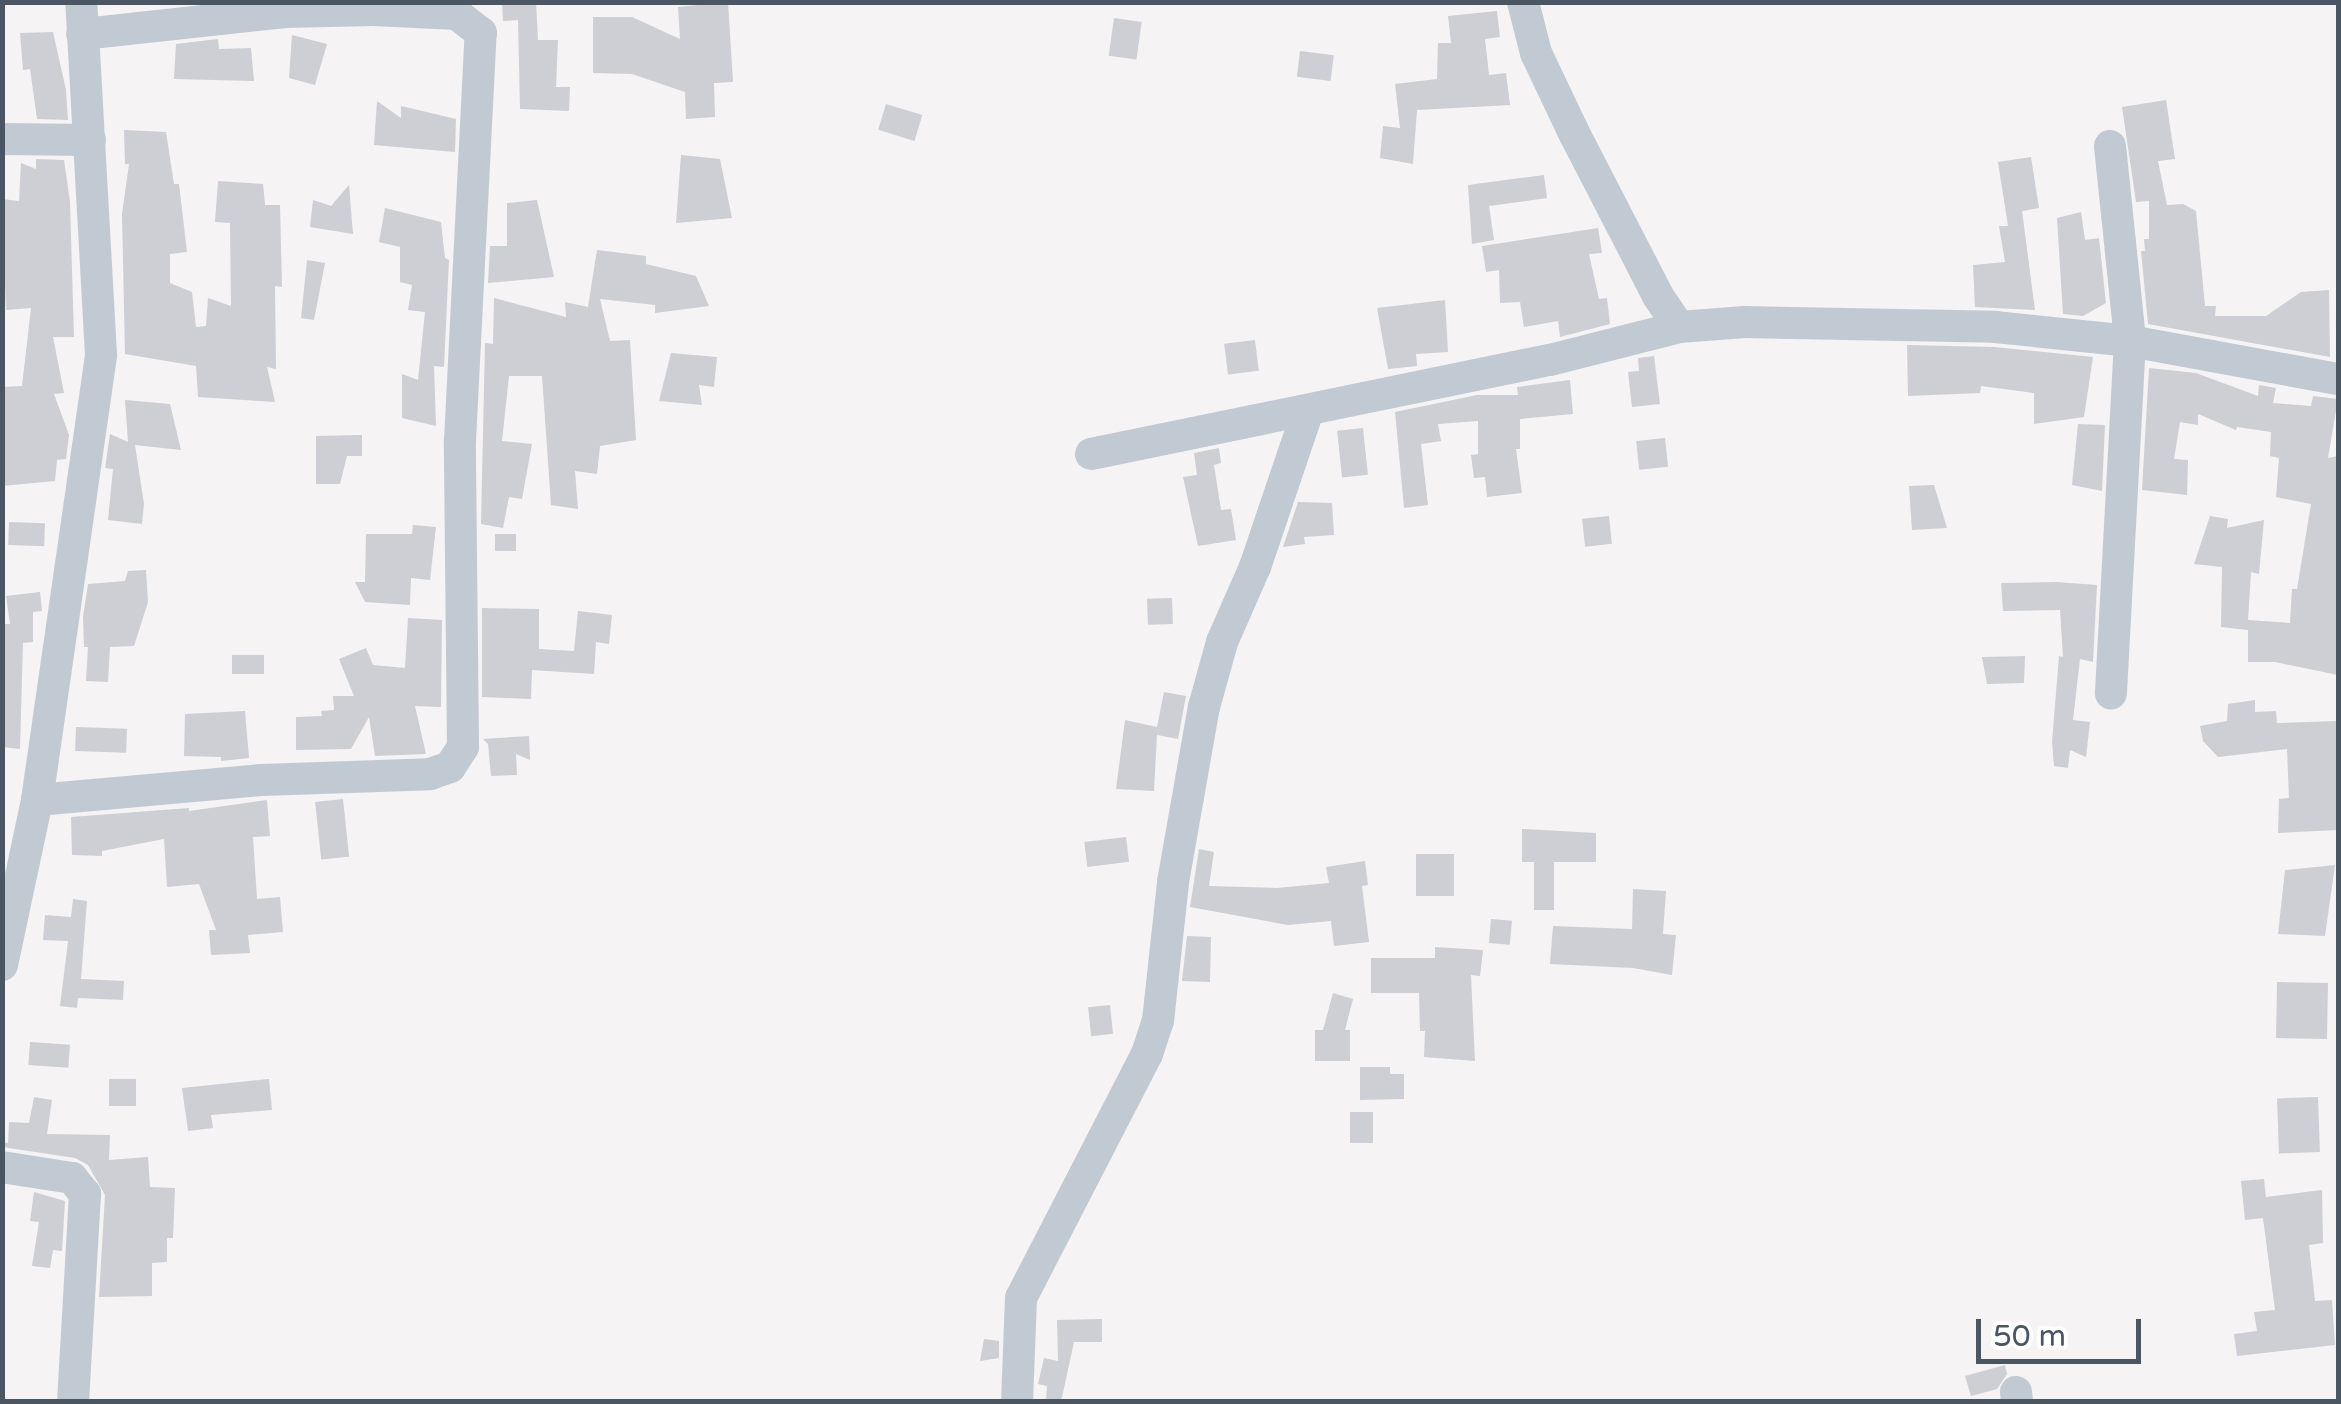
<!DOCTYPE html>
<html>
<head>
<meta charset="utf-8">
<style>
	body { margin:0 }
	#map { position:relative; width:2341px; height:1404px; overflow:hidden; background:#f5f3f3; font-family:"Varela Round",sans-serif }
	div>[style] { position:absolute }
	.building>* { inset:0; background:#cdcfd5; transform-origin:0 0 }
	.minor>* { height:32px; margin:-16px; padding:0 16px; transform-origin:16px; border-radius:16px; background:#c1cad2 }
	span { translate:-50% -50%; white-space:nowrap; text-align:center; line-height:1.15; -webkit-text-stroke:10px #fff; paint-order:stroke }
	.frame { position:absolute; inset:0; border:5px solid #4a5661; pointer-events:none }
	.scale { position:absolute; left:1976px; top:1319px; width:165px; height:45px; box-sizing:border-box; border:5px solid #4a5661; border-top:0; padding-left:12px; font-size:30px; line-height:35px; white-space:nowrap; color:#4a5661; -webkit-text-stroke:8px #fff; paint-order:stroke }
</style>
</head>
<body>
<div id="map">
	<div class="building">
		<i style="clip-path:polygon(502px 2px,536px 2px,538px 40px,558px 40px,556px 87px,570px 87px,569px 111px,520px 109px,518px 20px,503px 21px)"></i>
		<i style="clip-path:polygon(728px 2px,733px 82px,714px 83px,715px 117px,686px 119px,685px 92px,632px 74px,593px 73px,593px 17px,632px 17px,680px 39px,678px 7px)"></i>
		<i style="clip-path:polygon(1497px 11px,1500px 37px,1485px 39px,1489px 75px,1506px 73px,1510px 105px,1417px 110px,1413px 164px,1380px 158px,1383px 126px,1400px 128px,1395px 84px,1437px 79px,1438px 43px,1451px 43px,1448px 16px)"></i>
		<i style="left:1114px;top:18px;width:28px;height:38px;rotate:8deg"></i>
		<i style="clip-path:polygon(53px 32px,66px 90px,68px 120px,37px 119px,30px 69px,23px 70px,20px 33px)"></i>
		<i style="clip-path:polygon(292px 35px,327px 44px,315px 85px,289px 78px)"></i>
		<i style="clip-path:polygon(218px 39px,219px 49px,251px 48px,254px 81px,174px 79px,176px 44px)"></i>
		<i style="left:1300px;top:51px;width:34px;height:26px;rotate:7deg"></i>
		<i style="clip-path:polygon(2166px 100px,2175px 159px,2158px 161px,2167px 205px,2183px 204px,2196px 211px,2205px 306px,2216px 306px,2215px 316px,2266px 316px,2301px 292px,2329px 290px,2330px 357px,2148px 324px,2141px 251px,2145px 251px,2144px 239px,2149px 239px,2149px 201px,2136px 202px,2122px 107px)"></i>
		<i style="clip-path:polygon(377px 101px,401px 118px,401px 106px,456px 119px,455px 152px,374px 145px)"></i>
		<i style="left:886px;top:104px;width:38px;height:27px;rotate:17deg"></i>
		<i style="clip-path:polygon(124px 130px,166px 132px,174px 184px,179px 184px,187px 252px,170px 254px,170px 283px,192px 292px,196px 327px,206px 326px,208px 298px,231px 306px,230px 223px,215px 222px,218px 181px,263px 184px,265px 205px,280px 205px,282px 287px,275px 286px,276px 369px,267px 367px,275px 402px,198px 397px,196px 366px,125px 354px,122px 214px,129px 164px,125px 164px)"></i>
		<i style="clip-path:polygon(681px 155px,720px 159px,732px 218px,676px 223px)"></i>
		<i style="clip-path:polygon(2031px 157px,2039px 208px,2022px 211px,2035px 310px,1975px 307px,1973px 265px,2005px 262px,1999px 226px,2008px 226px,1998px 162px)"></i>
		<i style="clip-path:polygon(36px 159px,64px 160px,70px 202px,74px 337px,53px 337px,64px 393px,54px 394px,69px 435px,66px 459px,57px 460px,55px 481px,2px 486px,2px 387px,22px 386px,31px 308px,6px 310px,2px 199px,19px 201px,21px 163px,36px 169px)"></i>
		<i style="clip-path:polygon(1544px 175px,1547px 198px,1489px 206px,1494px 240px,1472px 244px,1468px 185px)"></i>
		<i style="clip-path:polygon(349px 185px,353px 234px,310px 227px,313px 200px,331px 206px)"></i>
		<i style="clip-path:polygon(537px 200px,554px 277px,488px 283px,490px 246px,507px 246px,507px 203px)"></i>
		<i style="clip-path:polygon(385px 208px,441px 222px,445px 258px,449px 260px,444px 367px,434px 366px,436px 426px,402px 418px,402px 374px,418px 380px,425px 312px,408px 310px,412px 285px,400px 282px,400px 247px,379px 242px)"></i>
		<i style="clip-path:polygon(2081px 212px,2085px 240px,2099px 238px,2106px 303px,2083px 316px,2063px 314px,2057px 218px)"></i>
		<i style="clip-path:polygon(1598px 228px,1602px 253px,1589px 254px,1599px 299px,1607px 298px,1610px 324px,1560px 337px,1558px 321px,1524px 327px,1520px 302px,1500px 303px,1499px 270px,1486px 272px,1482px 246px)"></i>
		<i style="clip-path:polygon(597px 250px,646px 256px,646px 264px,696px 276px,709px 306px,655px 313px,655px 305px,600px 299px,610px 341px,630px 340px,636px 440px,600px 446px,597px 474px,575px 471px,578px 509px,551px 505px,542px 376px,509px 376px,502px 441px,532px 444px,522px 499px,509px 497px,503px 528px,481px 524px,485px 343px,493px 344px,494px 298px,566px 317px,565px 302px,588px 307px)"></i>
		<i style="clip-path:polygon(307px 260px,325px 263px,314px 320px,301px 318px)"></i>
		<i style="clip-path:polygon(1445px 300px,1448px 352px,1416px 354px,1417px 366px,1388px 369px,1377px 308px)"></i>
		<i style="left:1255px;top:340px;width:31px;height:31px;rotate:83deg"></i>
		<i style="clip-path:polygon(1907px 345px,1994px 347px,2093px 357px,2084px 417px,2034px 424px,2034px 393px,1981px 386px,1980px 393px,1908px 396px)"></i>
		<i style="clip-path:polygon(671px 353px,717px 357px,714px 387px,699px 385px,702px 405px,659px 401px)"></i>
		<i style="clip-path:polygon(1654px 356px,1660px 404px,1632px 407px,1628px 372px,1639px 371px,1638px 358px)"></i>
		<i style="clip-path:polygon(2149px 368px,2196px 373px,2258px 396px,2259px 385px,2276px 388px,2273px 403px,2311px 406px,2313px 396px,2338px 399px,2328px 458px,2338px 456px,2338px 675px,2275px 662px,2248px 662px,2248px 630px,2221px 627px,2222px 567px,2194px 564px,2210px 516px,2228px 519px,2227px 528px,2264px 520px,2259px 574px,2251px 572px,2248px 620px,2290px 623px,2292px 589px,2297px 589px,2311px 504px,2276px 497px,2279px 458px,2270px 456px,2271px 432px,2237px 427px,2236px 430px,2198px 414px,2198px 425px,2180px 422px,2174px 459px,2188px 460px,2187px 495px,2142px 490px)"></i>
		<i style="clip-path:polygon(1570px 380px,1573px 414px,1520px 419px,1520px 449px,1516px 449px,1522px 493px,1487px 497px,1485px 477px,1474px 478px,1471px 455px,1478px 454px,1478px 421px,1438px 424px,1441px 441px,1421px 444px,1428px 505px,1404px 508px,1395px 412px,1477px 395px,1518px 395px,1517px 387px)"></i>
		<i style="clip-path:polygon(125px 400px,170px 404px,181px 450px,135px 445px,144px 504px,142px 524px,108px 520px,113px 469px,105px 468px,110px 434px,128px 442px)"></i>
		<i style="clip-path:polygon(2078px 424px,2105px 425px,2102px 491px,2072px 485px)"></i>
		<i style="left:1363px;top:428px;width:47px;height:26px;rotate:84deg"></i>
		<i style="clip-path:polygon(362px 435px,362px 456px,347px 456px,340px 484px,316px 484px,316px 436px)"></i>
		<i style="left:1665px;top:438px;width:29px;height:29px;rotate:84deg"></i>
		<i style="clip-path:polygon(1219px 448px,1221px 463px,1214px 465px,1221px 510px,1231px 509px,1236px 540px,1198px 546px,1183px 477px,1197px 475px,1194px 453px)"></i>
		<i style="clip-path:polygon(1934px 485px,1947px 528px,1912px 530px,1909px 486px)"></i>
		<i style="clip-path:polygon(1298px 502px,1332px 503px,1334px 535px,1304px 537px,1305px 544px,1283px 547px)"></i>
		<i style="left:1609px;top:516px;width:28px;height:27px;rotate:84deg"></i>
		<i style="left:9px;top:522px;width:36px;height:23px;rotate:2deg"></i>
		<i style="clip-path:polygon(413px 525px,436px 527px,430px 580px,411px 578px,410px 605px,365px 602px,355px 582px,365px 582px,366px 534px,412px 534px)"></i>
		<i style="left:495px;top:534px;width:21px;height:17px"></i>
		<i style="clip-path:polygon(146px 570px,148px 602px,134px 646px,110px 647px,108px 682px,86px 681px,88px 647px,84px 647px,83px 617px,88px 584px,125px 581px,128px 571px)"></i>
		<i style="clip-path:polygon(2056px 582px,2097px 585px,2093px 662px,2080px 659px,2073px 720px,2090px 722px,2086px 757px,2070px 750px,2068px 768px,2054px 766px,2052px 742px,2059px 656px,2063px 657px,2060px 610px,2003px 611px,2001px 583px)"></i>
		<i style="clip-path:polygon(40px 592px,42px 611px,33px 612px,33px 642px,23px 643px,20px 749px,2px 747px,2px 624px,10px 624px,6px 596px)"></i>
		<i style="left:1172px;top:598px;width:26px;height:25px;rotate:88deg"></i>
		<i style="clip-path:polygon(482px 608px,539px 609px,539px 649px,574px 651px,578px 611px,612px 615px,609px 644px,596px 642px,594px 674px,532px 670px,531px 699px,482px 697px)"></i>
		<i style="clip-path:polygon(408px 618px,442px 620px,441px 707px,415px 706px,426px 754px,375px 756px,369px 717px,351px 749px,296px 750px,296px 717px,322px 716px,321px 711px,334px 710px,333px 696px,354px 696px,339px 659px,366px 648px,373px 665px,405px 668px)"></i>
		<i style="left:264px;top:655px;width:19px;height:32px;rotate:90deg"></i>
		<i style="clip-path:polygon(2025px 656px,2024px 683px,1987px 684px,1982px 657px)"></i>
		<i style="clip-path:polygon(1164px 692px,1186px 696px,1178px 739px,1157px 735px,1154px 791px,1116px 789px,1125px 720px,1157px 727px)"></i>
		<i style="clip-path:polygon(2255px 700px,2255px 712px,2276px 711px,2277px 723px,2338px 721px,2338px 830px,2278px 833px,2279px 799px,2289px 798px,2287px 749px,2218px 757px,2203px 741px,2200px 726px,2227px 721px,2228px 704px)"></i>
		<i style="clip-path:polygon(245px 711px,249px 758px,221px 761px,221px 757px,184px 756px,185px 714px)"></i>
		<i style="left:76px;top:727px;width:51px;height:24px;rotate:2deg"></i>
		<i style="clip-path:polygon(529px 736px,530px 760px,516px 754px,517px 775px,491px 776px,488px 744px,483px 739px)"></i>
		<i style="left:343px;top:799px;width:58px;height:28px;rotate:84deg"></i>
		<i style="clip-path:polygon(267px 800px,270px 836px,253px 837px,257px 899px,280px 897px,283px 932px,248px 935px,250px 953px,211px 955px,209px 930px,216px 930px,199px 884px,167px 887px,164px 839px,102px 851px,102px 856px,72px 855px,71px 817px,189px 808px,189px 811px)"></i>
		<i style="clip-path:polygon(1522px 829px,1596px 833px,1596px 862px,1554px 862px,1554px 910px,1534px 910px,1534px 862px,1522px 862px)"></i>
		<i style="left:1126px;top:837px;width:25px;height:42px;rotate:83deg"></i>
		<i style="clip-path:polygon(1199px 849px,1214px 852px,1209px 886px,1277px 888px,1329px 883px,1326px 867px,1365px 861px,1368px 885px,1362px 886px,1369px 942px,1334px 946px,1331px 921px,1288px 925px,1190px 907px)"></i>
		<i style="left:1416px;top:854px;width:38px;height:42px"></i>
		<i style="clip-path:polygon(2335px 865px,2325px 936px,2278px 934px,2285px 870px)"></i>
		<i style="clip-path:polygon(1633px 889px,1666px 891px,1663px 934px,1676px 935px,1672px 975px,1633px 968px,1550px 964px,1553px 926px,1632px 929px)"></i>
		<i style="clip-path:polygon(73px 899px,87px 901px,81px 979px,124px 981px,123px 1000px,78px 998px,77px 1008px,60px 1006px,68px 941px,43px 940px,45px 915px,71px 917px)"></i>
		<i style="left:1491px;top:919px;width:21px;height:24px;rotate:5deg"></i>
		<i style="clip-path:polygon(1187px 936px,1211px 937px,1210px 982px,1182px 981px)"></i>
		<i style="clip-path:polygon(1435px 947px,1483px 950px,1480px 976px,1471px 975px,1475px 1061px,1424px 1057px,1425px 1031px,1420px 1031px,1419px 993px,1371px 993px,1371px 958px,1435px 958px)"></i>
		<i style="left:2328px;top:983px;width:56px;height:51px;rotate:91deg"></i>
		<i style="clip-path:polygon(1333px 993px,1353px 999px,1345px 1030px,1350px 1030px,1350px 1061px,1315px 1061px,1315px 1030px,1323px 1030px)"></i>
		<i style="left:1110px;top:1005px;width:29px;height:22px;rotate:84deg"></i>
		<i style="left:30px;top:1042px;width:40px;height:23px;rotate:4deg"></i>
		<i style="clip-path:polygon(1360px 1067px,1390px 1067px,1390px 1074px,1404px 1074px,1404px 1099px,1360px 1100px)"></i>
		<i style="left:109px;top:1079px;width:27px;height:27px"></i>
		<i style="clip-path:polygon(269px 1079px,272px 1110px,211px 1115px,213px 1128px,188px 1131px,182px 1088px)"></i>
		<i style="clip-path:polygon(34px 1097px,52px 1100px,47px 1134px,110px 1135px,109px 1160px,148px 1157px,150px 1187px,175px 1188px,173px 1238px,167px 1238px,167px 1262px,152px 1263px,152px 1296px,99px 1297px,105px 1195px,88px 1165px,75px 1158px,2px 1147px,2px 1142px,8px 1143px,9px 1122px,29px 1123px)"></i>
		<i style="left:2318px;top:1097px;width:55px;height:41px;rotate:88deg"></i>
		<i style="left:1373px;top:1112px;width:31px;height:23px;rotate:90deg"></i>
		<i style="clip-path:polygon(2264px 1179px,2266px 1197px,2322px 1190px,2323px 1243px,2309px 1245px,2315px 1301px,2332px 1300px,2335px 1345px,2237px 1356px,2234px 1334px,2257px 1331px,2254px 1312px,2275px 1310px,2263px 1218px,2245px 1220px,2241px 1181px)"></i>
		<i style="clip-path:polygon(34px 1192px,65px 1201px,62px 1251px,53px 1250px,50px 1268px,32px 1266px,39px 1222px,30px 1221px)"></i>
		<i style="clip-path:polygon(1102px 1319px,1102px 1342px,1074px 1342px,1061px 1402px,1046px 1402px,1047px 1386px,1038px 1384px,1044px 1358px,1058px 1361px,1057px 1320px)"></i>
		<i style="clip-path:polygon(984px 1339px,999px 1341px,999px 1358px,980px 1361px)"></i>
		<i style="clip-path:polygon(2005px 1365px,2007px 1374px,1997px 1389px,1971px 1396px,1965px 1376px)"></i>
	</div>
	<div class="minor">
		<i style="left:1523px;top:2px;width:53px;rotate:75.7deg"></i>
		<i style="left:1536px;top:53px;width:89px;rotate:64.6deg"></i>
		<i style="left:1574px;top:133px;width:183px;rotate:62.7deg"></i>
		<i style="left:1658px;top:296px;width:37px;rotate:56deg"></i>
		<i style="left:1679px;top:327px;width:66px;rotate:-4.3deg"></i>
		<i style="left:1745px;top:322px;width:250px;rotate:1.1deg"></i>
		<i style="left:1995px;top:327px;width:136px;rotate:5.9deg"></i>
		<i style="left:2130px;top:341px;width:211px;rotate:10.4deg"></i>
		<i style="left:2px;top:139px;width:88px;rotate:0.7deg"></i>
		<i style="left:2110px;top:146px;width:196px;rotate:84.1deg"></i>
		<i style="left:2130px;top:341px;width:353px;rotate:93.1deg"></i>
		<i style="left:1091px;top:454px;width:469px;rotate:-11.6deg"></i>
		<i style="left:1550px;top:360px;width:133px;rotate:-14.3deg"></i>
		<i style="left:37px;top:800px;width:226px;rotate:-5.1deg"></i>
		<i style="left:262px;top:780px;width:168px;rotate:-2deg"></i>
		<i style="left:430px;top:774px;width:21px;rotate:-19deg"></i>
		<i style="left:450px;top:767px;width:24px;rotate:-57deg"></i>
		<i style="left:463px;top:747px;width:306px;rotate:-90.6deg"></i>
		<i style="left:460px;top:441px;width:409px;rotate:-87.1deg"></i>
		<i style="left:481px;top:33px;width:31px;rotate:-142deg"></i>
		<i style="left:457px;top:14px;width:84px;rotate:-177.3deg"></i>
		<i style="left:373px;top:10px;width:88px;rotate:178.7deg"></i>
		<i style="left:285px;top:12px;width:204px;rotate:173.8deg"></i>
		<i style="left:2px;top:965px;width:169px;rotate:-78deg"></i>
		<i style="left:37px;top:800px;width:450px;rotate:-81.8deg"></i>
		<i style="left:101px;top:355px;width:354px;rotate:-93.2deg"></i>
		<i style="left:2px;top:1167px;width:71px;rotate:8.9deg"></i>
		<i style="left:72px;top:1178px;width:21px;rotate:51deg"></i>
		<i style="left:85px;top:1194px;width:208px;rotate:93.3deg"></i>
		<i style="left:2016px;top:1392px;width:10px;rotate:84deg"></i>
		<i style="left:1017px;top:1402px;width:104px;rotate:-87.8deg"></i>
		<i style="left:1021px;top:1298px;width:275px;rotate:-62.7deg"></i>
		<i style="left:1147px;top:1054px;width:35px;rotate:-72deg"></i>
		<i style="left:1158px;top:1021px;width:140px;rotate:-83.8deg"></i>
		<i style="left:1173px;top:882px;width:178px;rotate:-80deg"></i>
		<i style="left:1204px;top:707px;width:67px;rotate:-74.5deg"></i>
		<i style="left:1222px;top:642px;width:82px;rotate:-66.3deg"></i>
		<i style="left:1255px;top:567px;width:166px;rotate:-71.3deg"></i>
	</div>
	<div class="frame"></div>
	<div class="scale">50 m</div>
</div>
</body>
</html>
